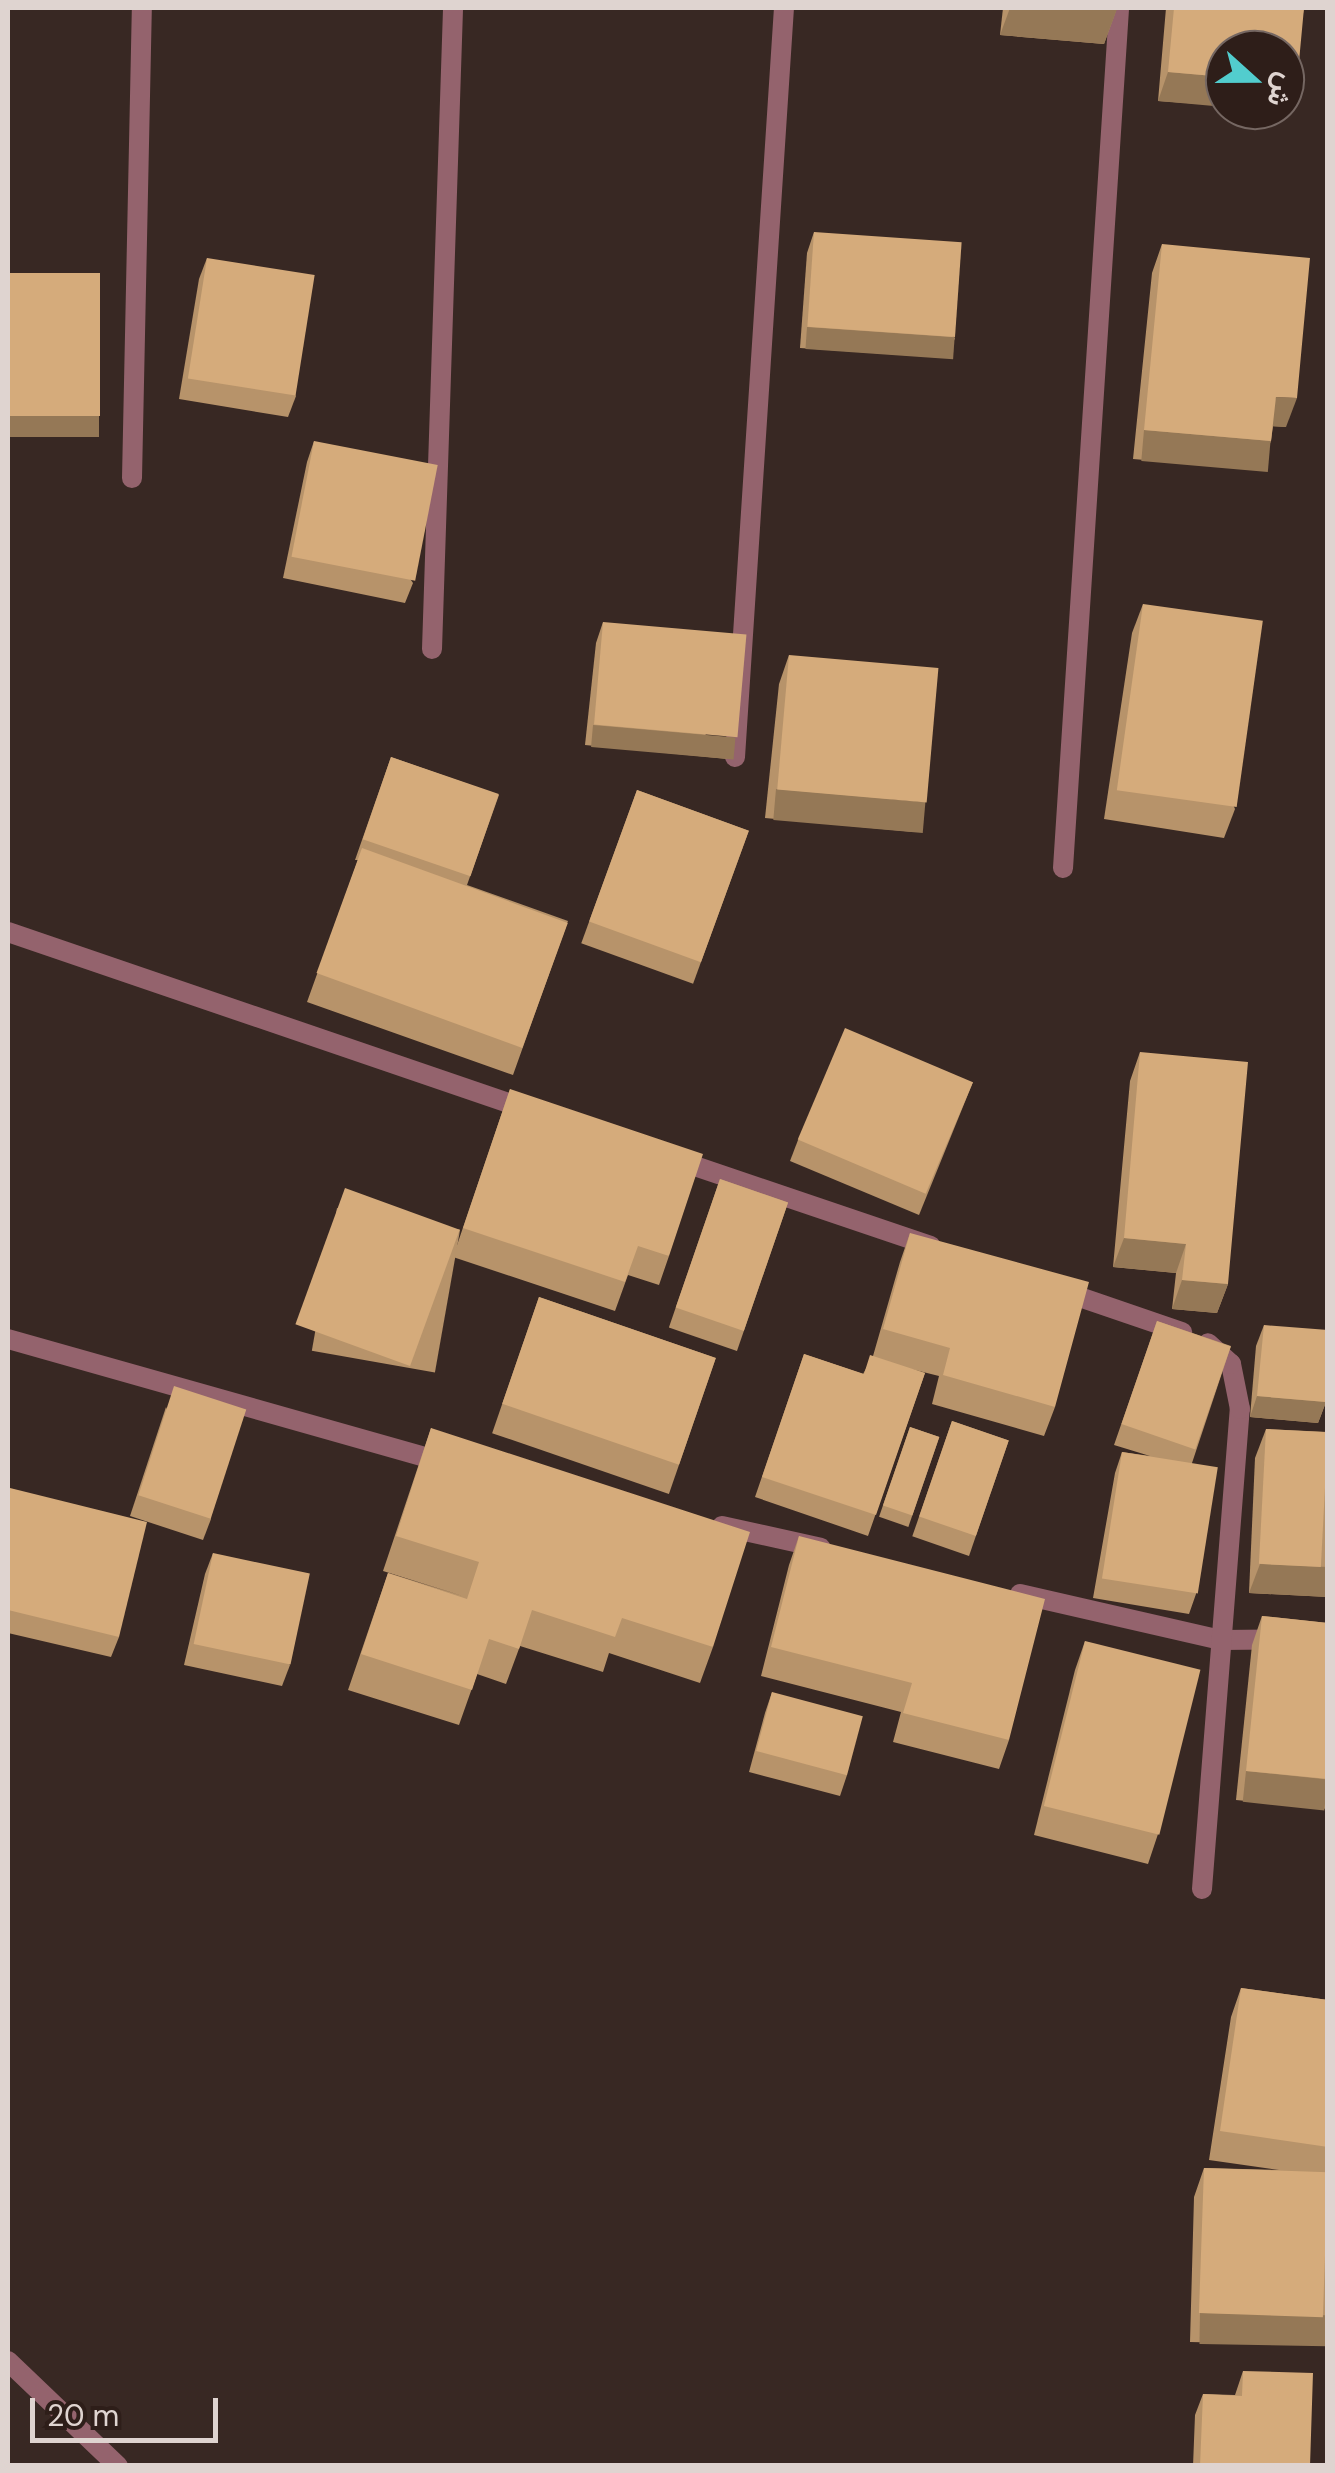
<!DOCTYPE html>
<html>
<head>
<meta charset="utf-8">
<style>
	body { margin:0 }
	#map { position:relative; width:1335px; height:2473px; overflow:hidden; background:#382823; font-family:"DM Sans",Vazirmatn,sans-serif }
	div>[style] { position:absolute }
	.minor>* { height:20px; margin:-10px; padding:0 10px; transform-origin:10px; border-radius:10px; background:#94636d }
	.tertiary>* { height:20px; margin:-10px; padding:0 10px; transform-origin:10px; border-radius:10px; background:#94636d }
	.wall>* { inset:0; background:#b7936a; transform-origin:0 0 }
	.shaded-wall>* { inset:0; background:#957856; transform-origin:0 0 }
	.building>* { inset:0; background:#d5ab7b; transform-origin:0 0 }
	span { translate:-50% -50%; white-space:nowrap; text-align:center; line-height:1.15; -webkit-text-stroke:10px #2e1e19; paint-order:stroke }
	.frame { position:absolute; inset:0; border:10px solid #dfd4d0; pointer-events:none }
	.north { position:absolute; left:1205px; top:30px; width:100px; height:100px; box-sizing:border-box; background:#2e1e19; border:2px solid #756762; border-radius:50%; rotate:111deg; font-size:28px; font-weight:700; line-height:40px; text-align:center; color:#dfd4d0 }
	.north::after { content:''; display:block; margin:auto; width:35px; height:45px; background:#52cdce; clip-path:polygon(50% 0,100% 100%,50% 72%,0 100%) }
	.scale { position:absolute; left:30px; top:2398px; width:188px; height:45px; box-sizing:border-box; border:5px solid #dfd4d0; border-top:0; padding-left:12px; font-size:30px; line-height:35px; white-space:nowrap; color:#dfd4d0; -webkit-text-stroke:8px #2e1e19; paint-order:stroke }
</style>
</head>
<body>
<div id="map">
	<div class="minor">
		<i style="left:132px;top:478px;width:470px;rotate:-88.8deg"></i>
		<i style="left:432px;top:649px;width:641px;rotate:-88.12deg"></i>
		<i style="left:735px;top:757px;width:751px;rotate:-86.26deg"></i>
		<i style="left:1063px;top:868px;width:862px;rotate:-86.27deg"></i>
		<i style="left:8px;top:932px;width:551px;rotate:18.86deg"></i>
		<i style="left:674px;top:1159px;width:271px;rotate:18.7deg"></i>
		<i style="left:1062px;top:1291px;width:127px;rotate:18.9deg"></i>
		<i style="left:8px;top:1339px;width:454px;rotate:15.8deg"></i>
		<i style="left:722px;top:1526px;width:101px;rotate:12.5deg"></i>
		<i style="left:1020px;top:1594px;width:206px;rotate:12.9deg"></i>
		<i style="left:1221px;top:1640px;width:107px;rotate:-0.5deg"></i>
		<i style="left:1202px;top:1889px;width:482px;rotate:-85.5deg"></i>
		<i style="left:1240px;top:1409px;width:46px;rotate:-101.3deg"></i>
		<i style="left:1231px;top:1364px;width:31px;rotate:-138deg"></i>
	</div>
	<div class="tertiary">
		<i style="left:8px;top:2361px;width:152px;rotate:43.7deg"></i>
	</div>
	<div class="wall">
		<i style="clip-path:polygon(1003px 8px,1117px 8px,1104px 44px,1000px 35px)"></i>
		<i style="clip-path:polygon(1166px 8px,1304px 8px,1286px 112px,1263px 110px,1285px 110px,1158px 101px)"></i>
		<i style="clip-path:polygon(814px 232px,955px 338px,947px 358px,800px 348px,807px 253px)"></i>
		<i style="clip-path:polygon(1162px 244px,1286px 427px,1273px 426px,1271px 441px,1260px 470px,1133px 459px,1152px 273px)"></i>
		<i style="clip-path:polygon(207px 258px,296px 396px,288px 417px,179px 399px,199px 279px)"></i>
		<i style="clip-path:polygon(314px 441px,413px 583px,405px 603px,283px 578px,307px 462px)"></i>
		<i style="clip-path:polygon(1143px 604px,1235px 809px,1224px 838px,1104px 819px,1132px 633px)"></i>
		<i style="clip-path:polygon(603px 622px,728px 759px,585px 745px,596px 643px)"></i>
		<i style="clip-path:polygon(789px 655px,914px 832px,765px 818px,779px 684px)"></i>
		<i style="clip-path:polygon(391px 757px,499px 795px,467px 885px,568px 921px,513px 1075px,307px 1002px,358px 860px,355px 860px)"></i>
		<i style="left:637px;top:790px;width:119px;height:163px;rotate:20deg"></i>
		<i style="clip-path:polygon(1140px 1052px,1228px 1284px,1217px 1313px,1172px 1309px,1176px 1273px,1113px 1267px,1130px 1081px)"></i>
		<i style="clip-path:polygon(973px 1082px,919px 1215px,790px 1161px,798px 1140px)"></i>
		<i style="clip-path:polygon(510px 1089px,669px 1256px,659px 1285px,628px 1275px,615px 1311px,453px 1257px)"></i>
		<i style="left:720px;top:1179px;width:72px;height:157px;rotate:19deg"></i>
		<i style="left:337px;top:1208px;width:125px;height:145px;rotate:10deg"></i>
		<i style="clip-path:polygon(910px 1233px,1055px 1407px,1044px 1436px,932px 1404px,939px 1376px,911px 1369px,925px 1373px,868px 1536px,755px 1497px,804px 1354px,863px 1374px,873px 1356px,900px 1262px)"></i>
		<i style="left:539px;top:1297px;width:187px;height:144px;rotate:19deg"></i>
		<i style="clip-path:polygon(1157px 1321px,1231px 1346px,1192px 1463px,1196px 1594px,1189px 1614px,1093px 1598px,1115px 1473px,1122px 1452px,1150px 1456px,1114px 1445px)"></i>
		<i style="clip-path:polygon(1264px 1325px,1326px 1402px,1318px 1423px,1250px 1417px,1256px 1346px)"></i>
		<i style="clip-path:polygon(166px 1407px,211px 1519px,203px 1540px,130px 1516px)"></i>
		<i style="left:952px;top:1421px;width:60px;height:122px;rotate:19deg"></i>
		<i style="left:910px;top:1427px;width:31px;height:95px;rotate:19deg"></i>
		<i style="clip-path:polygon(431px 1428px,713px 1647px,700px 1683px,609px 1653px,603px 1672px,520px 1646px,506px 1684px,477px 1674px,459px 1725px,348px 1690px,388px 1573px,466px 1597px,383px 1571px)"></i>
		<i style="clip-path:polygon(1266px 1429px,1328px 1432px,1328px 1597px,1249px 1593px,1255px 1458px)"></i>
		<i style="clip-path:polygon(8px 1494px,119px 1637px,111px 1657px,8px 1633px)"></i>
		<i style="clip-path:polygon(799px 1536px,1009px 1740px,999px 1769px,893px 1742px,901px 1712px,761px 1676px,789px 1565px)"></i>
		<i style="clip-path:polygon(213px 1553px,290px 1665px,282px 1686px,184px 1665px,205px 1574px)"></i>
		<i style="clip-path:polygon(1262px 1616px,1328px 1623px,1328px 1809px,1236px 1800px,1252px 1645px)"></i>
		<i style="clip-path:polygon(1085px 1641px,1158px 1834px,1148px 1864px,1034px 1835px,1075px 1670px)"></i>
		<i style="clip-path:polygon(772px 1692px,847px 1775px,840px 1796px,749px 1772px,765px 1713px)"></i>
		<i style="clip-path:polygon(1241px 1988px,1328px 2000px,1327px 2316px,1317px 2345px,1190px 2342px,1194px 2197px,1204px 2168px,1279px 2170px,1209px 2160px,1231px 2017px)"></i>
		<i style="clip-path:polygon(1243px 2371px,1310px 2466px,1193px 2466px,1195px 2415px,1203px 2394px,1235px 2395px)"></i>
	</div>
	<div class="shaded-wall">
		<i style="clip-path:polygon(1010px 8px,1105px 8px,1117px 9px,1104px 44px,1000px 35px)"></i>
		<i style="clip-path:polygon(1168px 72px,1225px 77px,1225px 107px,1158px 101px)"></i>
		<i style="clip-path:polygon(1285px 82px,1297px 83px,1286px 112px,1263px 110px,1285px 110px)"></i>
		<i style="left:807px;top:327px;width:148px;height:22px;rotate:4deg"></i>
		<i style="clip-path:polygon(1276px 397px,1297px 398px,1286px 427px,1265px 426px)"></i>
		<i style="left:8px;top:416px;width:91px;height:21px"></i>
		<i style="left:1144px;top:430px;width:127px;height:31px;rotate:5deg"></i>
		<i style="left:593px;top:725px;width:143px;height:22px;rotate:5deg"></i>
		<i style="left:776px;top:789px;width:150px;height:31px;rotate:5deg"></i>
		<i style="clip-path:polygon(1124px 1238px,1186px 1244px,1176px 1273px,1113px 1267px)"></i>
		<i style="clip-path:polygon(1182px 1280px,1228px 1284px,1217px 1313px,1172px 1309px)"></i>
		<i style="clip-path:polygon(1257px 1396px,1326px 1402px,1318px 1423px,1250px 1417px)"></i>
		<i style="clip-path:polygon(1260px 1564px,1328px 1567px,1328px 1597px,1249px 1593px)"></i>
		<i style="left:1246px;top:1771px;width:82px;height:31px;rotate:6deg"></i>
		<i style="left:1200px;top:2313px;width:127px;height:31px;rotate:1deg"></i>
	</div>
	<div class="building">
		<i style="clip-path:polygon(1174px 8px,1304px 8px,1297px 83px,1285px 82px,1285px 50px,1225px 50px,1225px 77px,1168px 72px)"></i>
		<i style="left:814px;top:232px;width:148px;height:95px;rotate:4deg"></i>
		<i style="clip-path:polygon(1162px 244px,1310px 258px,1297px 398px,1276px 397px,1271px 441px,1144px 430px)"></i>
		<i style="left:207px;top:258px;width:109px;height:122px;rotate:9deg"></i>
		<i style="left:8px;top:273px;width:92px;height:143px"></i>
		<i style="left:314px;top:441px;width:126px;height:118px;rotate:11deg"></i>
		<i style="left:1143px;top:604px;width:121px;height:188px;rotate:8deg"></i>
		<i style="left:603px;top:622px;width:144px;height:103px;rotate:5deg"></i>
		<i style="left:789px;top:655px;width:150px;height:135px;rotate:5deg"></i>
		<i style="left:391px;top:757px;width:114px;height:87px;rotate:19deg"></i>
		<i style="left:637px;top:790px;width:119px;height:140px;rotate:20deg"></i>
		<i style="left:362px;top:848px;width:219px;height:133px;rotate:20deg"></i>
		<i style="left:845px;top:1028px;width:139px;height:121px;rotate:23deg"></i>
		<i style="clip-path:polygon(1140px 1052px,1248px 1062px,1228px 1284px,1182px 1280px,1186px 1244px,1124px 1238px)"></i>
		<i style="clip-path:polygon(510px 1089px,703px 1154px,669px 1256px,638px 1246px,625px 1282px,463px 1228px)"></i>
		<i style="left:720px;top:1179px;width:72px;height:136px;rotate:19deg"></i>
		<i style="left:345px;top:1188px;width:122px;height:145px;rotate:20deg"></i>
		<i style="clip-path:polygon(910px 1233px,1089px 1282px,1055px 1407px,943px 1375px,950px 1348px,883px 1329px)"></i>
		<i style="left:539px;top:1297px;width:187px;height:113px;rotate:19deg"></i>
		<i style="left:1157px;top:1321px;width:78px;height:109px;rotate:19deg"></i>
		<i style="clip-path:polygon(1264px 1325px,1328px 1330px,1328px 1385px,1326px 1402px,1257px 1396px)"></i>
		<i style="clip-path:polygon(804px 1354px,864px 1374px,870px 1355px,925px 1373px,876px 1515px,762px 1477px)"></i>
		<i style="left:174px;top:1386px;width:76px;height:115px;rotate:18deg"></i>
		<i style="left:952px;top:1421px;width:60px;height:101px;rotate:19deg"></i>
		<i style="left:910px;top:1427px;width:31px;height:83px;rotate:19deg"></i>
		<i style="clip-path:polygon(431px 1428px,750px 1532px,713px 1647px,622px 1618px,615px 1637px,532px 1610px,519px 1649px,489px 1639px,472px 1690px,361px 1654px,388px 1573px,467px 1599px,479px 1562px,396px 1536px)"></i>
		<i style="left:1266px;top:1429px;width:62px;height:135px;rotate:3deg"></i>
		<i style="left:1122px;top:1452px;width:97px;height:128px;rotate:9deg"></i>
		<i style="clip-path:polygon(10px 1488px,147px 1522px,119px 1637px,8px 1610px,8px 1497px)"></i>
		<i style="clip-path:polygon(799px 1536px,1045px 1599px,1009px 1740px,903px 1713px,912px 1683px,771px 1647px)"></i>
		<i style="left:213px;top:1553px;width:99px;height:93px;rotate:12deg"></i>
		<i style="clip-path:polygon(1262px 1616px,1328px 1623px,1328px 1779px,1246px 1771px)"></i>
		<i style="left:1085px;top:1641px;width:119px;height:170px;rotate:14deg"></i>
		<i style="left:772px;top:1692px;width:94px;height:61px;rotate:15deg"></i>
		<i style="clip-path:polygon(1241px 1988px,1328px 2000px,1328px 2147px,1220px 2131px)"></i>
		<i style="left:1204px;top:2168px;width:124px;height:145px;rotate:2deg"></i>
		<i style="clip-path:polygon(1243px 2371px,1313px 2373px,1310px 2466px,1200px 2466px,1203px 2394px,1242px 2396px)"></i>
	</div>
	<div class="frame"></div>
	<div class="north">ش</div>
	<div class="scale">20 m</div>
</div>
</body>
</html>
